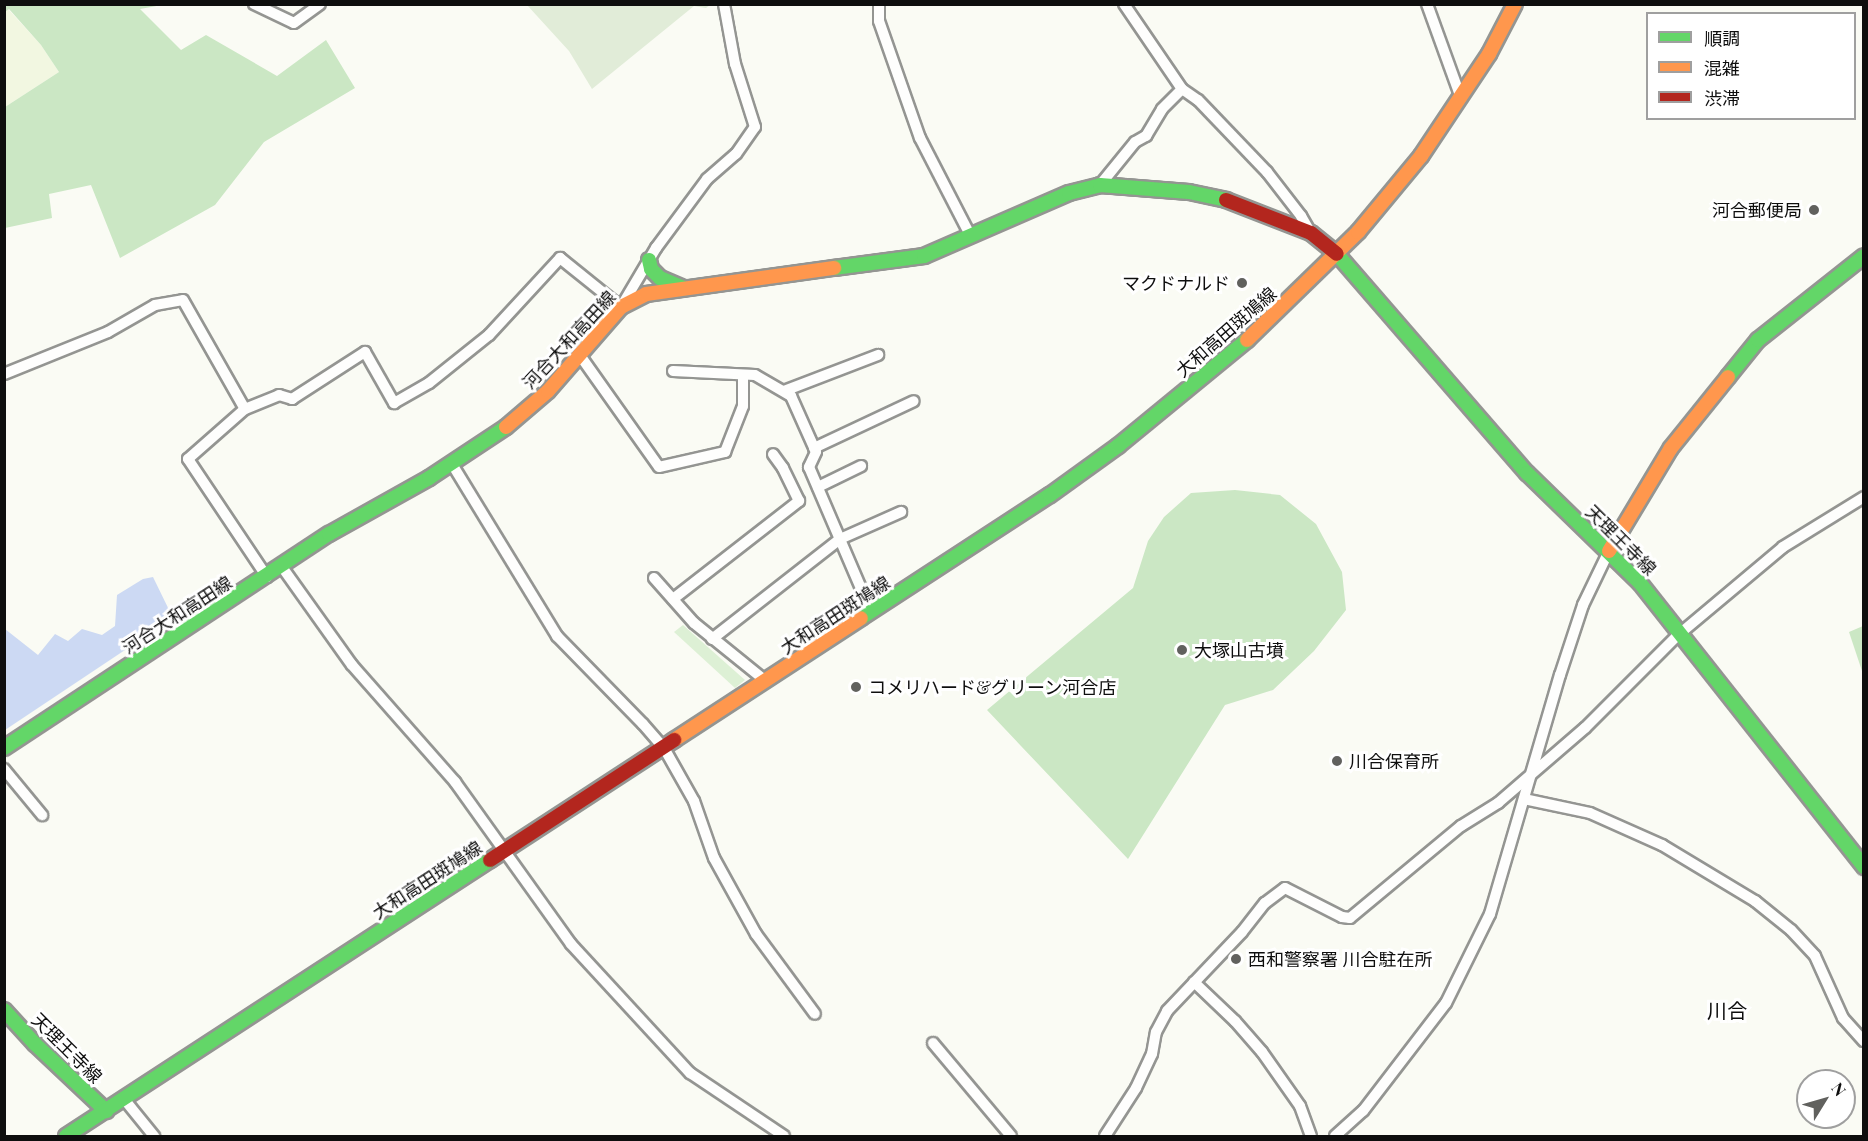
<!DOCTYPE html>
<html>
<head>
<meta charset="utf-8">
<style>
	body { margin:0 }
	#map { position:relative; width:1868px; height:1141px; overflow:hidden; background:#fafbf4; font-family:"Playfair Display","Noto Sans JP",serif }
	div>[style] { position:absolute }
	.farmland>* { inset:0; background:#f2f7e1 }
	.green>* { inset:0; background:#ddf0d5 }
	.forest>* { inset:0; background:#cbe7c4 }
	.cemetery>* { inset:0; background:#e1ecd8 }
	.water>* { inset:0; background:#ccd9f3 }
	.roads { filter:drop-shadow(2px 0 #949592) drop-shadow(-2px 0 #949592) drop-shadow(0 2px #949592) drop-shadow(0 -2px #949592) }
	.street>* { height:10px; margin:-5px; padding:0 5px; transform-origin:5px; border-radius:5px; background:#fefefd }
	.fast>* { height:14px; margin:-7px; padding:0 7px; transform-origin:7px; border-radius:7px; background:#63d668 }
	.slow>* { height:14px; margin:-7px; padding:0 7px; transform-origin:7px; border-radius:7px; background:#ff974d }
	.jam>* { height:14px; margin:-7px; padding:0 7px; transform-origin:7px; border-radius:7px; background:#b3261e }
	.dots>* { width:16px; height:16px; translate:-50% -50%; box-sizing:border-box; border:3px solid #fff; border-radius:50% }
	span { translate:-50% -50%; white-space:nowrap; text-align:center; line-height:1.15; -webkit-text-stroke:6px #fff; paint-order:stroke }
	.poi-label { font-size:18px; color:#0e0e0e }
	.right { translate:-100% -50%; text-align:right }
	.left { translate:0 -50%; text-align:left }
	.street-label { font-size:18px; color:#0e0e0e }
	.neighbourhood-label { font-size:20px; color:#0e0e0e }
	.frame { position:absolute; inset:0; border:6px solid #0e0e0e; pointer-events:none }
	.legend { position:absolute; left:1646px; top:12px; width:210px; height:108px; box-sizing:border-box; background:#fff; border:2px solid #9f9f9f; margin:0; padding:8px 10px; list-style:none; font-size:18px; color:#0e0e0e }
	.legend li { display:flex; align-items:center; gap:12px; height:30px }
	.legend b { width:30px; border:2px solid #9f9f9f }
	.north { position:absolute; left:1796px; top:1069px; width:60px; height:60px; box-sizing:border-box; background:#fff; border:2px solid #9f9f9f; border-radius:50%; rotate:53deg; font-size:16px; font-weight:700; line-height:24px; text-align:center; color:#0e0e0e }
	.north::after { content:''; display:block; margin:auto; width:21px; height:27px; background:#61615e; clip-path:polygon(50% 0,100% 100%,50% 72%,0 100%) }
</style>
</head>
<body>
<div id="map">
	<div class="farmland">
		<i style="clip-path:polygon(8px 9px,41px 45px,59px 72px,5px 107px,4px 12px)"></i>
	</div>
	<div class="green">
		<i style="clip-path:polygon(683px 625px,745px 680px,735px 688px,674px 632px)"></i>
	</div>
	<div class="forest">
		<i style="clip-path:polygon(5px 4px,162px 5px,140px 9px,181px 50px,206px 35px,277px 76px,326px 40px,355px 88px,264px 142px,215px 205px,120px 258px,91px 185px,49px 194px,52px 218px,5px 228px,5px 107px,59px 72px,41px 45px,9px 9px,5px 12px)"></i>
		<i style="clip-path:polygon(1235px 490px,1280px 495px,1316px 524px,1342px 572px,1346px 610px,1314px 651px,1273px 690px,1225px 705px,1128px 859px,987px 710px,1133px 588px,1148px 541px,1164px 517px,1191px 493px)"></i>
		<i style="clip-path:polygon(1863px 626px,1863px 674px,1849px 632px)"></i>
	</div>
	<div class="cemetery">
		<i style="clip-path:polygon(527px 5px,710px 5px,706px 8px,694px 6px,592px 89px,569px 51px)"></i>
	</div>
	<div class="water">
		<i style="clip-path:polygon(153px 577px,173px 618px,5px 730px,5px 629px,38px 655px,55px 634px,68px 641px,82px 629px,102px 635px,115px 626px,117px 595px,143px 579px)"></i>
	</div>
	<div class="roads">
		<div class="street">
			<i style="left:254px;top:4px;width:44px;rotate:25.4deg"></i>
			<i style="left:294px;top:23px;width:32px;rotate:-36deg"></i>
			<i style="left:879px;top:4px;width:17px;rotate:90deg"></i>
			<i style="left:879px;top:21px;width:124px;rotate:70.7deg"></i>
			<i style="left:920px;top:138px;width:111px;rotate:62.7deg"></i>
			<i style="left:1124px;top:4px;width:103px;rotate:55.7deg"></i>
			<i style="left:1182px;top:89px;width:19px;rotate:35deg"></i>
			<i style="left:1198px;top:100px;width:100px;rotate:46.2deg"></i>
			<i style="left:1267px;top:172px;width:56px;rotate:52.3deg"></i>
			<i style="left:1301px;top:216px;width:20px;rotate:60deg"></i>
			<i style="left:1427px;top:4px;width:100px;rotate:70.1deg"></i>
			<i style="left:1100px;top:185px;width:55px;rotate:-50.9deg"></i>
			<i style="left:1135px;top:142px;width:13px;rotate:-29deg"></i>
			<i style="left:1146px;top:136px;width:31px;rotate:-59deg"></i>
			<i style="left:1162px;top:109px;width:28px;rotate:-45deg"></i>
			<i style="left:579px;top:354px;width:138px;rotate:54.7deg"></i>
			<i style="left:659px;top:467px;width:68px;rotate:-12.8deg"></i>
			<i style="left:725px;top:452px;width:49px;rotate:-68.6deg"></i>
			<i style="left:743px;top:406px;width:31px;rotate:-90deg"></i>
			<i style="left:673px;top:371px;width:82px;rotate:2.8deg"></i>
			<i style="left:755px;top:375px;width:42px;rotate:30.3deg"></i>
			<i style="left:791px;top:396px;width:61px;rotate:65.9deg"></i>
			<i style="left:816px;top:452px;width:17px;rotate:115deg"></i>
			<i style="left:809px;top:467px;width:158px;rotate:66.8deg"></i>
			<i style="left:4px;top:374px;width:112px;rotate:-22deg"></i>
			<i style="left:108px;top:332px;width:54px;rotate:-29.9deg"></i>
			<i style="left:155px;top:305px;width:28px;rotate:-10deg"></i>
			<i style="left:183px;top:300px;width:125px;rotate:60.4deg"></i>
			<i style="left:784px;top:391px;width:101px;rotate:-21deg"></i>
			<i style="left:814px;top:448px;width:110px;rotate:-25.2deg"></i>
			<i style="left:452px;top:464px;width:202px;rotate:58.6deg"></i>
			<i style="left:557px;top:636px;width:123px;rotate:45.7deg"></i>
			<i style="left:643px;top:724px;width:32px;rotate:49deg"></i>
			<i style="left:664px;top:748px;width:61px;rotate:60.5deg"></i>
			<i style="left:694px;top:801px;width:60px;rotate:70.7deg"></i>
			<i style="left:714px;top:858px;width:87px;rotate:61.1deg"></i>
			<i style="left:756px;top:934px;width:99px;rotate:53.6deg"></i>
			<i style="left:818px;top:487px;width:48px;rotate:-26deg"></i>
			<i style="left:282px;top:567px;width:120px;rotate:54.5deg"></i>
			<i style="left:352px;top:665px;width:156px;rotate:48.6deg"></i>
			<i style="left:455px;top:782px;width:199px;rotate:54.4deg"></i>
			<i style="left:571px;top:944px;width:176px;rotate:47.3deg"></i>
			<i style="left:690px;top:1073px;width:113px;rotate:33.8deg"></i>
			<i style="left:267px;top:577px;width:142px;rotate:-123.8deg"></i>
			<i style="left:188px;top:459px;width:76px;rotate:-41.3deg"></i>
			<i style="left:245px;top:409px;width:37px;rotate:-22deg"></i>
			<i style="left:279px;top:395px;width:14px;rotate:17deg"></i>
			<i style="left:292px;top:399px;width:87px;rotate:-32.8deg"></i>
			<i style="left:365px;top:352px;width:59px;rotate:60.4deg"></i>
			<i style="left:394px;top:403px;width:40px;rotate:-29.7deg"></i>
			<i style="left:429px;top:383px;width:77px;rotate:-38.7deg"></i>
			<i style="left:489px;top:335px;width:105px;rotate:-47.3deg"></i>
			<i style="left:560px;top:258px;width:78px;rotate:38.8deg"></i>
			<i style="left:621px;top:307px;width:69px;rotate:-59.3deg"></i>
			<i style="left:656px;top:248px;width:86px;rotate:-53.5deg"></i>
			<i style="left:707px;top:179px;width:38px;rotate:-41deg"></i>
			<i style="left:736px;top:154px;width:33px;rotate:-55deg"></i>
			<i style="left:755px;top:127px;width:66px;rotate:-107.6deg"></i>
			<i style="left:735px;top:64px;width:61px;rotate:-100.4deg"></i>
			<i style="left:654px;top:578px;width:60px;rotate:48.4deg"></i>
			<i style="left:694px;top:623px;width:92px;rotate:38.9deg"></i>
			<i style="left:673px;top:599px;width:160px;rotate:-37.9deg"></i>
			<i style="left:799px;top:501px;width:37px;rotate:-116deg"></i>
			<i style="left:783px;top:468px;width:17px;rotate:-126deg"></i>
			<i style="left:712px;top:639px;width:162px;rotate:-38deg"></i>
			<i style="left:840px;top:539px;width:67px;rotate:-23.9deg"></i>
			<i style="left:4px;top:769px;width:60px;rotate:50.4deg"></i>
			<i style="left:1524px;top:799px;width:67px;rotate:12deg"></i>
			<i style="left:1590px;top:813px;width:79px;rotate:24deg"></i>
			<i style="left:1662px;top:845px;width:109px;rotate:31.1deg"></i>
			<i style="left:1755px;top:901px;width:46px;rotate:38.9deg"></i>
			<i style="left:1791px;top:930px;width:35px;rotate:47deg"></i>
			<i style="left:1815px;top:956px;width:68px;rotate:65.7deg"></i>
			<i style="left:1843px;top:1018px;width:31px;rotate:48deg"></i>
			<i style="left:1194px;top:982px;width:57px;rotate:43.6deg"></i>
			<i style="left:1235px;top:1021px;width:41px;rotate:48.9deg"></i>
			<i style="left:1262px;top:1052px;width:66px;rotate:54.9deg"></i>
			<i style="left:1300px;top:1106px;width:32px;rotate:70deg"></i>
			<i style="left:933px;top:1043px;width:121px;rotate:50deg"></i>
			<i style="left:124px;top:1099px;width:48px;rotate:51deg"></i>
			<i style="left:1105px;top:1136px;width:57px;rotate:-57.1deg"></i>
			<i style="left:1136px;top:1088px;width:38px;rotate:-65deg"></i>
			<i style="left:1152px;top:1054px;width:22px;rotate:-80deg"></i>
			<i style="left:1156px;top:1032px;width:24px;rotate:-62deg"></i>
			<i style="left:1167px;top:1011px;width:109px;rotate:-46.5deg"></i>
			<i style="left:1242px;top:932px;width:37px;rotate:-52deg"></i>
			<i style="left:1265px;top:903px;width:25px;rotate:-37deg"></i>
			<i style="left:1285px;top:888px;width:64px;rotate:27deg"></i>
			<i style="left:1342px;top:917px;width:8px;rotate:7deg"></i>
			<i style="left:1350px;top:918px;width:144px;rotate:-39.7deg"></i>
			<i style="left:1461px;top:826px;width:44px;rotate:-31.9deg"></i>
			<i style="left:1498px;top:803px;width:115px;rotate:-40.8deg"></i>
			<i style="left:1585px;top:728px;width:130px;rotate:-45deg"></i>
			<i style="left:1677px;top:636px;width:138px;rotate:-40deg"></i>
			<i style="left:1783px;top:547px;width:95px;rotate:-31.7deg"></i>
			<i style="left:1335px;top:1136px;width:38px;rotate:-42deg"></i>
			<i style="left:1363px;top:1111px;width:136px;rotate:-52.5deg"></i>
			<i style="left:1446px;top:1003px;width:99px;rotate:-63.7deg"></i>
			<i style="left:1490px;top:914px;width:249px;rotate:-73.7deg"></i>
			<i style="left:1560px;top:675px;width:74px;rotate:-71.8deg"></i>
			<i style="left:1583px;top:605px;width:60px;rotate:-64.3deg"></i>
		</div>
		<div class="fast">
			<i style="left:1337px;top:254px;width:290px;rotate:49.1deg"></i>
			<i style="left:1527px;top:473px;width:158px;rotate:44.2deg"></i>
			<i style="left:1640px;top:583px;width:362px;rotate:51.7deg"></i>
			<i style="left:649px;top:260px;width:9px;rotate:77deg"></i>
			<i style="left:651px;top:269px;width:13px;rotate:45deg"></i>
			<i style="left:660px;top:278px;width:26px;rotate:23deg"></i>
			<i style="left:834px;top:268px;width:91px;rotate:-7.6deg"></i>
			<i style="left:924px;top:256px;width:158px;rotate:-23.5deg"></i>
			<i style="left:1069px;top:193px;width:32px;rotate:-14deg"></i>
			<i style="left:1100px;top:185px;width:89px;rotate:4.5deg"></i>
			<i style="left:1189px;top:192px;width:38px;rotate:12deg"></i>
			<i style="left:1728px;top:377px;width:48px;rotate:-51deg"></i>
			<i style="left:1758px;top:340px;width:135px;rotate:-38.4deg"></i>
			<i style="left:861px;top:618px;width:225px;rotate:-33.1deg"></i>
			<i style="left:1050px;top:495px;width:84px;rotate:-35.8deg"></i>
			<i style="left:1118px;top:446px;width:167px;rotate:-39.4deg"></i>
			<i style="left:4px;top:748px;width:389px;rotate:-33.4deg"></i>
			<i style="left:329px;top:534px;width:115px;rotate:-29.2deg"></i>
			<i style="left:429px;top:478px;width:92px;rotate:-33.5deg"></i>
			<i style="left:4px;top:1010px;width:46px;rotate:47.6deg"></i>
			<i style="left:35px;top:1044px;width:98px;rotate:43.3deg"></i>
			<i style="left:66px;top:1136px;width:506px;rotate:-33.06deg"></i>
		</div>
		<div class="slow">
			<i style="left:1247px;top:340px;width:155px;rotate:-44.2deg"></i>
			<i style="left:1358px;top:232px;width:99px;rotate:-50.3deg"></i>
			<i style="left:1421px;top:156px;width:123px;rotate:-56.3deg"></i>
			<i style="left:1489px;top:54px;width:56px;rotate:-62.5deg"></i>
			<i style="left:506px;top:427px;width:55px;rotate:-40.6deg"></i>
			<i style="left:548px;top:391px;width:111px;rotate:-49deg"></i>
			<i style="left:621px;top:307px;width:28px;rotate:-27deg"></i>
			<i style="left:646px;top:294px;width:190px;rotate:-7.9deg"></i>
			<i style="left:1609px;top:551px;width:120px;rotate:-59deg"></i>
			<i style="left:1671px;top:448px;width:91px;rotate:-51.2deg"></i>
			<i style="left:674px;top:740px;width:223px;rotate:-33.1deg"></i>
		</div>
		<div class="jam">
			<i style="left:1226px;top:200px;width:91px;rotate:21.2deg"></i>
			<i style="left:1311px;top:233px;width:33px;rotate:39deg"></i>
			<i style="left:490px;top:860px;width:220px;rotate:-33.1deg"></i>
		</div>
	</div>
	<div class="dots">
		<i style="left:1814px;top:210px;background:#61615e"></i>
		<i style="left:1242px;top:283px;background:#61615e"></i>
		<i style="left:1182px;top:650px;background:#61615e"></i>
		<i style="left:856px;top:687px;background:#61615e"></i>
		<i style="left:1337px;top:761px;background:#61615e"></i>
		<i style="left:1236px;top:959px;background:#61615e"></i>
	</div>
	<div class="poi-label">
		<span class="right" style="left:1802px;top:210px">河合郵便局</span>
		<span class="right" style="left:1230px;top:283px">マクドナルド</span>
		<span class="left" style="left:1194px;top:650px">大塚山古墳</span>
		<span class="left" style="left:868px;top:687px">コメリハード&amp;グリーン河合店</span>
		<span class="left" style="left:1349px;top:761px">川合保育所</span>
		<span class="left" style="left:1248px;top:959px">西和警察署 川合駐在所</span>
	</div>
	<div class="street-label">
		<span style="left:1226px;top:332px;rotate:-41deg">大和高田斑鳩線</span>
		<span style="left:569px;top:340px;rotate:-47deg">河合大和高田線</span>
		<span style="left:1621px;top:540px;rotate:45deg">天理王寺線</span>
		<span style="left:177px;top:615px;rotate:-33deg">河合大和高田線</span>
		<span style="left:835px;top:615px;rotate:-33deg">大和高田斑鳩線</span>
		<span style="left:427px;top:880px;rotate:-33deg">大和高田斑鳩線</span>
		<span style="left:67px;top:1048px;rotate:45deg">天理王寺線</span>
	</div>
	<div class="neighbourhood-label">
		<span style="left:1727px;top:1009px">川合</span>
	</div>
	<div class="frame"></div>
	<ul class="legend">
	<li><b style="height:8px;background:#63d668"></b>順調</li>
	<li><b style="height:8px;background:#ff974d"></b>混雑</li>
	<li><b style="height:8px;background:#b3261e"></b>渋滞</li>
	</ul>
	<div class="north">N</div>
</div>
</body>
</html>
